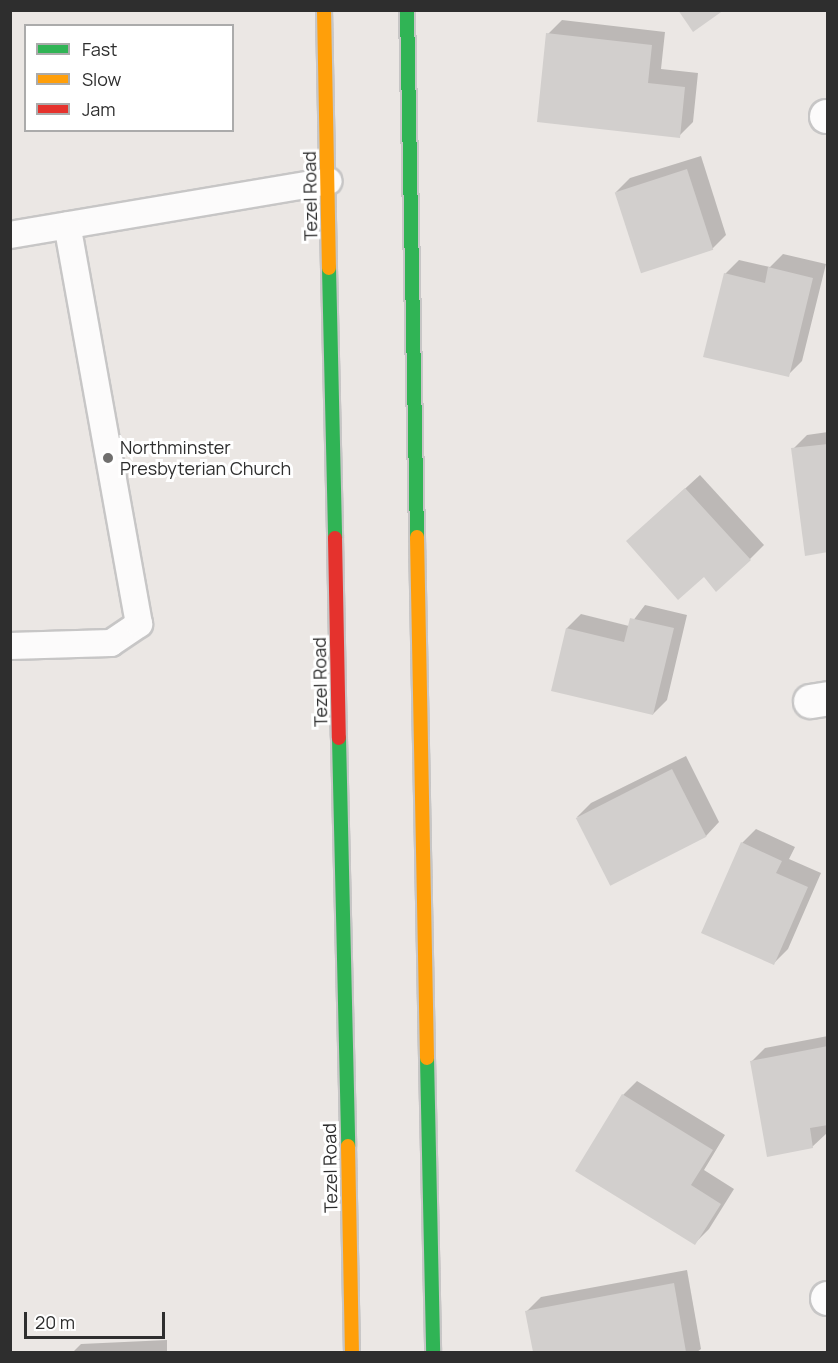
<!DOCTYPE html>
<html>
<head>
<meta charset="utf-8">
<style>
	body { margin:0 }
	#map { position:relative; width:838px; height:1363px; overflow:hidden; background:#ebe7e4; font-family:Manrope,sans-serif }
	div>[style] { position:absolute }
	.shadow>* { inset:0; background:#0003 }
	.building>* { inset:0; background:#d2cfcd; transform-origin:0 0 }
	.roads { filter:drop-shadow(2px 0 #c7c6c6) drop-shadow(-2px 0 #c7c6c6) drop-shadow(0 2px #c7c6c6) drop-shadow(0 -2px #c7c6c6) }
	.lane>* { height:26px; margin:-13px; padding:0 13px; transform-origin:13px; border-radius:13px; background:#fcfbfb }
	.street>* { height:33px; margin:-16.5px; padding:0 16.5px; transform-origin:16.5px; border-radius:16.5px; background:#fcfbfb }
	.fast>* { height:14px; margin:-7px; padding:0 7px; transform-origin:7px; border-radius:7px; background:#30b455 }
	.slow>* { height:14px; margin:-7px; padding:0 7px; transform-origin:7px; border-radius:7px; background:#ff9f0a }
	.jam>* { height:14px; margin:-7px; padding:0 7px; transform-origin:7px; border-radius:7px; background:#e5322d }
	.dots>* { width:16px; height:16px; translate:-50% -50%; box-sizing:border-box; border:3px solid #fff; border-radius:50% }
	span { translate:-50% -50%; white-space:nowrap; text-align:center; line-height:1.15; -webkit-text-stroke:6px #fff; paint-order:stroke }
	.street-label { font-size:18px; color:#2e2e2e }
	.poi-label { font-size:18px; color:#2e2e2e }
	.left { translate:0 -50%; text-align:left }
	.frame { position:absolute; inset:0; border:12px solid #2e2e2e; pointer-events:none }
	.legend { position:absolute; left:24px; top:24px; width:210px; height:108px; box-sizing:border-box; background:#fff; border:2px solid #ababab; margin:0; padding:8px 10px; list-style:none; font-size:18px; color:#2e2e2e }
	.legend li { display:flex; align-items:center; gap:12px; height:30px }
	.legend b { width:30px; border:2px solid #ababab }
	.scale { position:absolute; left:24px; top:1312px; width:141px; height:27px; box-sizing:border-box; border:3px solid #2e2e2e; border-top:0; padding-left:8px; font-size:18px; line-height:21px; white-space:nowrap; color:#2e2e2e; -webkit-text-stroke:4px #fff; paint-order:stroke }
</style>
</head>
<body>
<div id="map">
	<div class="shadow">
		<i style="clip-path:polygon(562px 20px,665px 32px,661px 69px,698px 73px,693px 122px,679px 136px,548px 34px)"></i>
		<i style="clip-path:polygon(701px 156px,726px 235px,712px 249px,616px 192px,630px 178px)"></i>
		<i style="clip-path:polygon(783px 254px,826px 264px,802px 361px,788px 375px,725px 274px,739px 260px,770px 267px)"></i>
		<i style="clip-path:polygon(828px 432px,828px 551px,793px 449px,807px 435px)"></i>
		<i style="clip-path:polygon(700px 475px,764px 545px,750px 559px,704px 575px,642px 528px)"></i>
		<i style="clip-path:polygon(645px 605px,687px 615px,667px 700px,653px 714px,553px 690px,567px 628px,581px 614px,629px 626px)"></i>
		<i style="clip-path:polygon(686px 756px,719px 822px,706px 836px,577px 817px,591px 803px)"></i>
		<i style="clip-path:polygon(756px 829px,795px 847px,789px 859px,821px 873px,788px 949px,774px 963px,742px 843px)"></i>
		<i style="clip-path:polygon(828px 1036px,827px 1133px,812px 1147px,751px 1062px,765px 1048px)"></i>
		<i style="clip-path:polygon(637px 1081px,725px 1135px,704px 1170px,734px 1189px,709px 1229px,695px 1243px,623px 1095px)"></i>
		<i style="clip-path:polygon(687px 1270px,701px 1349px,697px 1352px,534px 1352px,527px 1311px,541px 1297px)"></i>
		<i style="clip-path:polygon(167px 1340px,167px 1352px,73px 1352px,81px 1344px)"></i>
	</div>
	<div class="building">
		<i style="clip-path:polygon(678px 10px,724px 10px,693px 32px)"></i>
		<i style="clip-path:polygon(546px 33px,652px 45px,648px 83px,685px 87px,680px 138px,537px 122px)"></i>
		<i style="left:687px;top:169px;width:85px;height:76px;rotate:72deg"></i>
		<i style="clip-path:polygon(768px 267px,813px 278px,789px 377px,703px 357px,724px 273px,765px 283px)"></i>
		<i style="clip-path:polygon(828px 444px,828px 552px,805px 556px,791px 448px)"></i>
		<i style="clip-path:polygon(685px 488px,751px 560px,716px 592px,704px 577px,678px 600px,626px 541px)"></i>
		<i style="clip-path:polygon(630px 618px,674px 628px,653px 715px,551px 691px,566px 628px,624px 642px)"></i>
		<i style="left:672px;top:769px;width:76px;height:108px;rotate:63deg"></i>
		<i style="clip-path:polygon(741px 842px,782px 861px,776px 873px,808px 887px,774px 965px,701px 933px)"></i>
		<i style="clip-path:polygon(828px 1046px,828px 1125px,810px 1128px,813px 1148px,767px 1157px,750px 1061px)"></i>
		<i style="clip-path:polygon(622px 1094px,713px 1150px,691px 1185px,721px 1204px,695px 1245px,575px 1171px)"></i>
		<i style="clip-path:polygon(674px 1283px,686px 1352px,533px 1352px,525px 1311px)"></i>
	</div>
	<div class="roads">
		<div class="lane">
			<i style="left:10px;top:235px;width:323px;rotate:-9.6deg"></i>
			<i style="left:10px;top:646px;width:101px;rotate:-1.7deg"></i>
			<i style="left:111px;top:643px;width:34px;rotate:-34deg"></i>
			<i style="left:139px;top:624px;width:405px;rotate:-100.2deg"></i>
		</div>
		<div class="street">
			<i style="left:826px;top:116px;width:2px"></i>
			<i style="left:810px;top:701px;width:18px;rotate:-9deg"></i>
			<i style="left:827px;top:1298px;width:1px"></i>
		</div>
		<div class="fast">
			<i style="left:407px;top:10px;width:527px;rotate:88.91deg"></i>
			<i style="left:329px;top:268px;width:270px;rotate:88.7deg"></i>
			<i style="left:339px;top:738px;width:408px;rotate:88.7deg"></i>
			<i style="left:427px;top:1058px;width:294px;rotate:88.8deg"></i>
		</div>
		<div class="slow">
			<i style="left:324px;top:10px;width:258px;rotate:88.9deg"></i>
			<i style="left:417px;top:537px;width:521px;rotate:88.9deg"></i>
			<i style="left:348px;top:1146px;width:206px;rotate:88.9deg"></i>
		</div>
		<div class="jam">
			<i style="left:335px;top:538px;width:200px;rotate:88.9deg"></i>
		</div>
	</div>
	<div class="dots">
		<i style="left:108px;top:458px;background:#706f6e"></i>
	</div>
	<div class="street-label">
		<span style="left:310px;top:196px;rotate:-91deg">Tezel Road</span>
		<span style="left:320px;top:682px;rotate:-91deg">Tezel Road</span>
		<span style="left:330px;top:1168px;rotate:-91deg">Tezel Road</span>
	</div>
	<div class="poi-label">
		<span class="left" style="left:120px;top:458px">Northminster<br>Presbyterian Church</span>
	</div>
	<div class="frame"></div>
	<ul class="legend">
	<li><b style="height:8px;background:#30b455"></b>Fast</li>
	<li><b style="height:8px;background:#ff9f0a"></b>Slow</li>
	<li><b style="height:8px;background:#e5322d"></b>Jam</li>
	</ul>
	<div class="scale">20 m</div>
</div>
</body>
</html>
